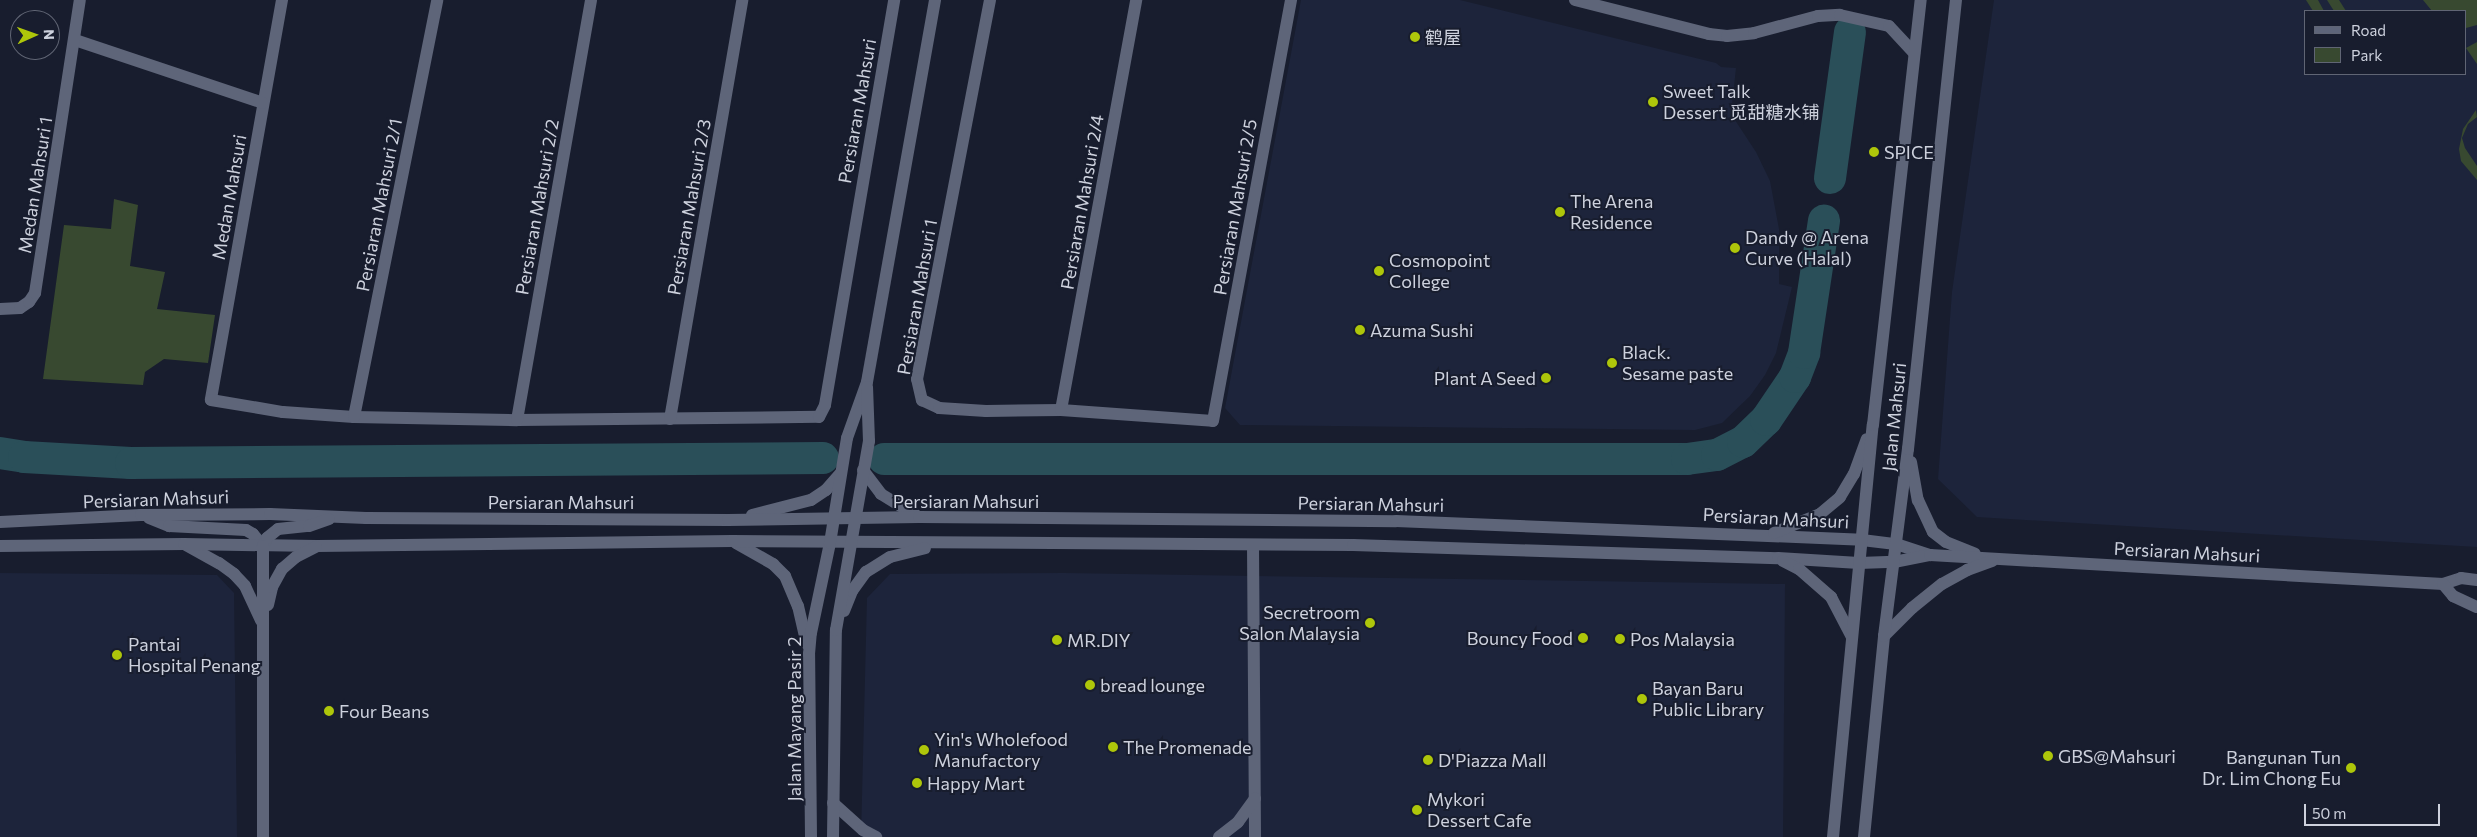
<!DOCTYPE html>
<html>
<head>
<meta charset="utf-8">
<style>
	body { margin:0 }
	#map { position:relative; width:2477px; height:837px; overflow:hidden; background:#181d2e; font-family:Commissioner,"Noto Sans SC",sans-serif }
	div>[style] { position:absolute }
	.built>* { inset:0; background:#1d243b }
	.green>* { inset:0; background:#384930 }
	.river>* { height:32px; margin:-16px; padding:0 16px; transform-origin:16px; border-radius:16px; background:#2a4f59 }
	.minor>* { height:12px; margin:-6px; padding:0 6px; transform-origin:6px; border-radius:6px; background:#5e6579 }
	.dots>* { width:14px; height:14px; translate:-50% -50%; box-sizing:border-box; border:2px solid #181d2e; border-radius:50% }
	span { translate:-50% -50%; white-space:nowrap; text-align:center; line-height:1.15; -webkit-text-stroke:4px #181d2e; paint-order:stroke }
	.poi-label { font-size:18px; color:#cdd1dd }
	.left { translate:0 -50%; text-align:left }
	.right { translate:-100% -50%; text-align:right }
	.street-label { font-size:18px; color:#cdd1dd }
	.legend { position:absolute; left:2304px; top:10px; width:162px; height:65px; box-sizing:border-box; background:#181d2e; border:1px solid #606574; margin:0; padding:6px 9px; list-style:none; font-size:15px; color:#cdd1dd }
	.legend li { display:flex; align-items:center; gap:10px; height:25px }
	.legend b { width:25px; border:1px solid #606574 }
	.north { position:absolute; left:10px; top:10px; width:50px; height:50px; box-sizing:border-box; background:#181d2e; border:1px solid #606574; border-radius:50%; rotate:88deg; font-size:14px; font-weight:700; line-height:20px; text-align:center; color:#cdd1dd }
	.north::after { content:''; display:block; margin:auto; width:18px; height:22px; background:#aec60a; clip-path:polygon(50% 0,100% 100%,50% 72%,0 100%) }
	.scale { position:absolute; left:2304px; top:804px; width:136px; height:22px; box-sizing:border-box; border:2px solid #cdd1dd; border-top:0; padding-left:6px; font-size:15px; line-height:18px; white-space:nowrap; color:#cdd1dd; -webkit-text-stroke:4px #181d2e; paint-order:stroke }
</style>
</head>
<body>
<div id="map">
	<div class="built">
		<i style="clip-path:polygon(1301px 0,1460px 0,1716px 63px,1721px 67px,1736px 68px,1731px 114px,1756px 152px,1770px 181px,1779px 229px,1779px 284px,1792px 287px,1776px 353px,1765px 375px,1750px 396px,1722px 423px,1695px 430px,1240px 425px,1225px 408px)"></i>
		<i style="clip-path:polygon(evenodd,1994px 0,2477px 0,2477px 547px,1977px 517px,1938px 479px,1952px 292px,1994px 0,2306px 11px,2466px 11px,2466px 74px,2306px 74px,2306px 11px)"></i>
		<i style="clip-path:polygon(0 573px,217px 575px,234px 593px,237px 837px,0 837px)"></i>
		<i style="clip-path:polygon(1064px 573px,1785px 584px,1783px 837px,861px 837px,867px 598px,890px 574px)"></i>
	</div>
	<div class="green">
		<i style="clip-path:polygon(2306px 0,2318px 0,2324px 11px,2313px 11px)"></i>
		<i style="clip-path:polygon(2327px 0,2339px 0,2346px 11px,2334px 11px)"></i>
		<i style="clip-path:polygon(2423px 0,2477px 0,2477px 25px,2466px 28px,2466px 11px,2432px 11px)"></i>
		<i style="clip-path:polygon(2477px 42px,2477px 64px,2466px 48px)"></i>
		<i style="clip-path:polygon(2476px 110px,2477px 117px,2468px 124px,2462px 138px,2465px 148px,2477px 166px,2477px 180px,2461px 161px,2459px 149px,2463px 129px)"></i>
		<i style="clip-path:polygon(114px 199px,138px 205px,130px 266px,165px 272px,157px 309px,215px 315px,208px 363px,164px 359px,145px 372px,143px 385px,43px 379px,64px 225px,111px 229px)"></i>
	</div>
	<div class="river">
		<i style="left:1830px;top:178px;width:147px;rotate:-82.2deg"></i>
		<i style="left:0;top:453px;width:24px;rotate:9deg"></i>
		<i style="left:24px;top:457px;width:107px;rotate:3.2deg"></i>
		<i style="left:131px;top:463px;width:692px;rotate:-0.41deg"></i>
		<i style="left:884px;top:459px;width:803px"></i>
		<i style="left:1687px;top:459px;width:30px;rotate:-8deg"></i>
		<i style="left:1717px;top:455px;width:29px;rotate:-27deg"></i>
		<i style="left:1743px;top:442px;width:32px;rotate:-44deg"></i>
		<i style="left:1766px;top:420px;width:52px;rotate:-56deg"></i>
		<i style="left:1795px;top:377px;width:26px;rotate:-69deg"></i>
		<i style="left:1804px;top:353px;width:134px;rotate:-81.4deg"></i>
	</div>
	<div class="minor">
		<i style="left:282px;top:0;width:406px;rotate:100.1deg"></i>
		<i style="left:211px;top:400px;width:73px;rotate:9.5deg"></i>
		<i style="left:283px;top:412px;width:71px;rotate:4deg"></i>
		<i style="left:354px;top:417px;width:163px;rotate:1.1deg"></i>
		<i style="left:517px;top:420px;width:302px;rotate:-0.6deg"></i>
		<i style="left:819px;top:417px;width:13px;rotate:-63deg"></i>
		<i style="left:825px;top:405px;width:411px;rotate:-80.3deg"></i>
		<i style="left:990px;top:0;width:386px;rotate:100.9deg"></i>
		<i style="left:917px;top:379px;width:22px;rotate:77deg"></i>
		<i style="left:922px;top:400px;width:19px;rotate:25deg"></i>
		<i style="left:939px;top:408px;width:47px;rotate:3.7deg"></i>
		<i style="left:986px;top:411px;width:75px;rotate:-0.8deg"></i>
		<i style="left:1061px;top:410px;width:152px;rotate:4.1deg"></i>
		<i style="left:1213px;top:421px;width:428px;rotate:-79.5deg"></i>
		<i style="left:1575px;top:0;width:138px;rotate:14.2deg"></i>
		<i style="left:1709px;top:34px;width:18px;rotate:6deg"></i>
		<i style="left:1727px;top:36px;width:27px;rotate:-6deg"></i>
		<i style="left:1754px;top:33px;width:66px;rotate:-14.9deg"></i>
		<i style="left:1818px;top:16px;width:22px;rotate:-3deg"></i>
		<i style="left:1840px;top:15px;width:50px;rotate:12.7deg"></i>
		<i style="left:1889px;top:26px;width:37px;rotate:47deg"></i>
		<i style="left:75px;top:40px;width:198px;rotate:18.5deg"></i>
		<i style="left:0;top:309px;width:20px;rotate:-3deg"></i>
		<i style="left:20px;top:308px;width:11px;rotate:-34deg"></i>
		<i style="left:29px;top:302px;width:11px;rotate:-56deg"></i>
		<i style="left:35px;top:293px;width:296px;rotate:-81.3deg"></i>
		<i style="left:1061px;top:410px;width:417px;rotate:-79.6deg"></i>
		<i style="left:354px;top:417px;width:425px;rotate:-78.7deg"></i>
		<i style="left:670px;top:419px;width:425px;rotate:-80.2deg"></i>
		<i style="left:517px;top:420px;width:426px;rotate:-80deg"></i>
		<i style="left:1911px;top:462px;width:39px;rotate:80deg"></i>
		<i style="left:1918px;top:500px;width:35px;rotate:65deg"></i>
		<i style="left:1933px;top:532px;width:16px;rotate:38deg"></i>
		<i style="left:1946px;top:542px;width:31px;rotate:22deg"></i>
		<i style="left:863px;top:470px;width:30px;rotate:53deg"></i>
		<i style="left:881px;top:494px;width:42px;rotate:31.4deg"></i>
		<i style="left:752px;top:515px;width:61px;rotate:-14.3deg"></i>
		<i style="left:811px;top:500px;width:18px;rotate:-34deg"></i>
		<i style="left:826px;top:490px;width:21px;rotate:-49deg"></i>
		<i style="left:149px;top:518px;width:22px;rotate:22deg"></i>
		<i style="left:169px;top:526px;width:77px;rotate:3deg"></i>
		<i style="left:246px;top:530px;width:8px;rotate:30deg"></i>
		<i style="left:253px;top:534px;width:16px;rotate:50deg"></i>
		<i style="left:0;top:522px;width:141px;rotate:-2.8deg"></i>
		<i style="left:141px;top:515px;width:129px;rotate:-0.4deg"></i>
		<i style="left:270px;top:514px;width:96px;rotate:2.4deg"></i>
		<i style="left:366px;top:518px;width:362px;rotate:0.3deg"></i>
		<i style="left:728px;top:520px;width:191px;rotate:-0.9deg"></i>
		<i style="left:919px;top:517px;width:477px;rotate:0.5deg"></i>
		<i style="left:1396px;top:521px;width:466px;rotate:2.3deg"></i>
		<i style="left:1862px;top:540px;width:34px;rotate:7deg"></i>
		<i style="left:1896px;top:544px;width:36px;rotate:18deg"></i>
		<i style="left:1774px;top:533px;width:50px;rotate:-22.4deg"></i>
		<i style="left:1820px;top:514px;width:26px;rotate:-40deg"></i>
		<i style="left:1840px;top:497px;width:27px;rotate:-59deg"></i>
		<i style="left:1854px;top:474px;width:37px;rotate:-70deg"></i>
		<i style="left:736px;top:543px;width:43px;rotate:29.6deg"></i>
		<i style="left:773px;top:564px;width:17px;rotate:45deg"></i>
		<i style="left:785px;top:576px;width:33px;rotate:67deg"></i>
		<i style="left:798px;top:606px;width:39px;rotate:77deg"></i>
		<i style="left:186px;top:545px;width:38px;rotate:29deg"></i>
		<i style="left:219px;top:563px;width:19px;rotate:36deg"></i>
		<i style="left:234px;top:574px;width:16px;rotate:47deg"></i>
		<i style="left:245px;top:586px;width:38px;rotate:65deg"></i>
		<i style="left:1253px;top:545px;width:292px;rotate:89.6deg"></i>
		<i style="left:0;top:546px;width:184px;rotate:-0.6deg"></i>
		<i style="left:184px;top:544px;width:133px;rotate:0.9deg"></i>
		<i style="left:317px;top:546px;width:415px;rotate:-0.7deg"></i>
		<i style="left:732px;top:541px;width:621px;rotate:0.37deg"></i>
		<i style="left:1353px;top:545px;width:425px;rotate:1.8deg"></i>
		<i style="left:1778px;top:558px;width:81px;rotate:3.5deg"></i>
		<i style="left:1859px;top:563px;width:35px;rotate:-2deg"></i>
		<i style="left:1894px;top:562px;width:37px;rotate:-11deg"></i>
		<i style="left:1930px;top:555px;width:514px;rotate:3.24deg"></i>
		<i style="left:2443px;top:584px;width:19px;rotate:-18deg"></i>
		<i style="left:2461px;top:578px;width:16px;rotate:7deg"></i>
		<i style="left:263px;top:546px;width:9px;rotate:-63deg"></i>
		<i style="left:267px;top:538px;width:14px;rotate:-39deg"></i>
		<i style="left:278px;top:529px;width:31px;rotate:-6deg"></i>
		<i style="left:309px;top:526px;width:21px;rotate:-19deg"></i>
		<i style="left:1783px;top:561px;width:18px;rotate:27deg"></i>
		<i style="left:1799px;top:569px;width:43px;rotate:41.2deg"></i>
		<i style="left:1831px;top:597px;width:45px;rotate:62.3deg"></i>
		<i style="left:2443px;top:584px;width:16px;rotate:50deg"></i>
		<i style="left:2453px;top:596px;width:26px;rotate:25deg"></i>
		<i style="left:268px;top:605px;width:18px;rotate:-77deg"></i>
		<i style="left:272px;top:587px;width:21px;rotate:-61deg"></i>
		<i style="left:282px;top:569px;width:18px;rotate:-41deg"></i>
		<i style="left:296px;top:557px;width:22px;rotate:-27deg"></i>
		<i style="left:844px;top:611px;width:22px;rotate:-68deg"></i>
		<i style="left:852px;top:591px;width:24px;rotate:-54deg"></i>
		<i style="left:866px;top:572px;width:28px;rotate:-32deg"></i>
		<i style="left:890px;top:557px;width:36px;rotate:-14deg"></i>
		<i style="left:1884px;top:636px;width:40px;rotate:-45deg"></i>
		<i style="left:1912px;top:608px;width:38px;rotate:-39deg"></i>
		<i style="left:1942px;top:584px;width:29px;rotate:-29deg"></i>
		<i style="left:1967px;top:570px;width:27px;rotate:-20deg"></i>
		<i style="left:833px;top:803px;width:40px;rotate:42deg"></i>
		<i style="left:863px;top:830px;width:15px;rotate:28deg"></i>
		<i style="left:263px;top:837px;width:291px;rotate:-90deg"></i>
		<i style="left:811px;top:837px;width:183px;rotate:-90.6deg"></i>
		<i style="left:809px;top:654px;width:21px;rotate:-85deg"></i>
		<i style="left:811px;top:633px;width:92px;rotate:-78.1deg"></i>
		<i style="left:830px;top:543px;width:106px;rotate:-80.8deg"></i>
		<i style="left:847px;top:438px;width:59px;rotate:-70.3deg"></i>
		<i style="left:867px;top:382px;width:388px;rotate:-79.9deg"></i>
		<i style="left:833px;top:837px;width:207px;rotate:-89.2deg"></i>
		<i style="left:836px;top:630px;width:192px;rotate:-80.1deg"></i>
		<i style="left:869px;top:441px;width:54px;rotate:-92.1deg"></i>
		<i style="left:1219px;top:837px;width:24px;rotate:-38deg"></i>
		<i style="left:1238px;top:822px;width:29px;rotate:-54deg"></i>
		<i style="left:1833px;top:837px;width:414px;rotate:-84.5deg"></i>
		<i style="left:1873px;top:425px;width:428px;rotate:-83.6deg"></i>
		<i style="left:1864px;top:837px;width:202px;rotate:-84.3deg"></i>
		<i style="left:1884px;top:636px;width:189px;rotate:-82.7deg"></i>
		<i style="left:1908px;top:449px;width:452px;rotate:-83.9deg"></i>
	</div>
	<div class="dots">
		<i style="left:1415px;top:37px;background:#aec60a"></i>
		<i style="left:1653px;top:102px;background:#aec60a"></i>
		<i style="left:1874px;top:152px;background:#aec60a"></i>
		<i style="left:1560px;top:212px;background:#aec60a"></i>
		<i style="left:1735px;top:248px;background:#aec60a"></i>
		<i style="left:1379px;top:271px;background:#aec60a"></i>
		<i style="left:1360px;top:330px;background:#aec60a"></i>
		<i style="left:1612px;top:363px;background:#aec60a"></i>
		<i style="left:1546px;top:378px;background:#aec60a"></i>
		<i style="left:1370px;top:623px;background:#aec60a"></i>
		<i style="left:1583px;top:638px;background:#aec60a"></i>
		<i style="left:1620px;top:639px;background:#aec60a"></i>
		<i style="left:1057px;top:640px;background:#aec60a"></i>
		<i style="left:117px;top:655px;background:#aec60a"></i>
		<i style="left:1090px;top:685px;background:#aec60a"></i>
		<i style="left:1642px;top:699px;background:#aec60a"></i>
		<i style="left:329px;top:711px;background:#aec60a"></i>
		<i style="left:1113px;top:747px;background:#aec60a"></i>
		<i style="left:924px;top:750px;background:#aec60a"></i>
		<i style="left:2048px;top:756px;background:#aec60a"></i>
		<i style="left:1428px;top:760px;background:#aec60a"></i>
		<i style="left:2351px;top:768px;background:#aec60a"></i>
		<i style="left:917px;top:783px;background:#aec60a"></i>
		<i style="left:1417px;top:810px;background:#aec60a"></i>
	</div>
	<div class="poi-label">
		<span class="left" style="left:1425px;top:37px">鹤屋</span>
		<span class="left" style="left:1663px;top:102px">Sweet Talk<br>Dessert 觅甜糖水铺</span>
		<span class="left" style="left:1884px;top:152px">SPICE</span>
		<span class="left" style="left:1570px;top:212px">The Arena<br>Residence</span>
		<span class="left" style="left:1745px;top:248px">Dandy @ Arena<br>Curve (Halal)</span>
		<span class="left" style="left:1389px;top:271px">Cosmopoint<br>College</span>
		<span class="left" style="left:1370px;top:330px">Azuma Sushi</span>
		<span class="left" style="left:1622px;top:363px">Black.<br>Sesame paste</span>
		<span class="right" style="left:1536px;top:378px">Plant A Seed</span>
		<span class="right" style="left:1360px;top:623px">Secretroom<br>Salon Malaysia</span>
		<span class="right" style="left:1573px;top:638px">Bouncy Food</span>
		<span class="left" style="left:1630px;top:639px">Pos Malaysia</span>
		<span class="left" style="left:1067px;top:640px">MR.DIY</span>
		<span class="left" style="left:128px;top:655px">Pantai<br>Hospital Penang</span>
		<span class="left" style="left:1100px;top:685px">bread lounge</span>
		<span class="left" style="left:1652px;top:699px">Bayan Baru<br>Public Library</span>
		<span class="left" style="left:339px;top:711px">Four Beans</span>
		<span class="left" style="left:934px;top:750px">Yin's Wholefood<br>Manufactory</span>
		<span class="left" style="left:1123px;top:747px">The Promenade</span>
		<span class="left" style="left:2058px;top:756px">GBS@Mahsuri</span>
		<span class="right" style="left:2341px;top:768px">Bangunan Tun<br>Dr. Lim Chong Eu</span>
		<span class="left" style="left:1438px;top:760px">D'Piazza Mall</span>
		<span class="left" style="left:927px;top:783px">Happy Mart</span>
		<span class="left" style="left:1427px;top:810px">Mykori<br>Dessert Cafe</span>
	</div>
	<div class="street-label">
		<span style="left:857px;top:111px;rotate:-80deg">Persiaran Mahsuri</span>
		<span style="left:35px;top:185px;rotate:-81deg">Medan Mahsuri 1</span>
		<span style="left:229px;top:197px;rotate:-80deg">Medan Mahsuri</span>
		<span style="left:1082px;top:202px;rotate:-80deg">Persiaran Mahsuri 2/4</span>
		<span style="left:379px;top:205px;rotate:-79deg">Persiaran Mahsuri 2/1</span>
		<span style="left:537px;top:207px;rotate:-80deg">Persiaran Mahsuri 2/2</span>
		<span style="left:689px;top:207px;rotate:-80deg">Persiaran Mahsuri 2/3</span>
		<span style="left:1235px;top:207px;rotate:-80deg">Persiaran Mahsuri 2/5</span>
		<span style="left:917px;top:297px;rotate:-80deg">Persiaran Mahsuri 1</span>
		<span style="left:1894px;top:417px;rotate:-84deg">Jalan Mahsuri</span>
		<span style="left:156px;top:499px;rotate:-2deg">Persiaran Mahsuri</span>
		<span style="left:966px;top:501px">Persiaran Mahsuri</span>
		<span style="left:561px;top:502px">Persiaran Mahsuri</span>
		<span style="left:1371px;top:504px;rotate:1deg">Persiaran Mahsuri</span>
		<span style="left:1776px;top:518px;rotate:3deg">Persiaran Mahsuri</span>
		<span style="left:2187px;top:552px;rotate:3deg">Persiaran Mahsuri</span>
		<span style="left:794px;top:719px;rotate:-90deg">Jalan Mayang Pasir 2</span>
	</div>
	<ul class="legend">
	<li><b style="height:6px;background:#5e6579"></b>Road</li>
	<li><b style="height:14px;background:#384930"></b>Park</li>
	</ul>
	<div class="north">N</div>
	<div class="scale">50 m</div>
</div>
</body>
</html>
